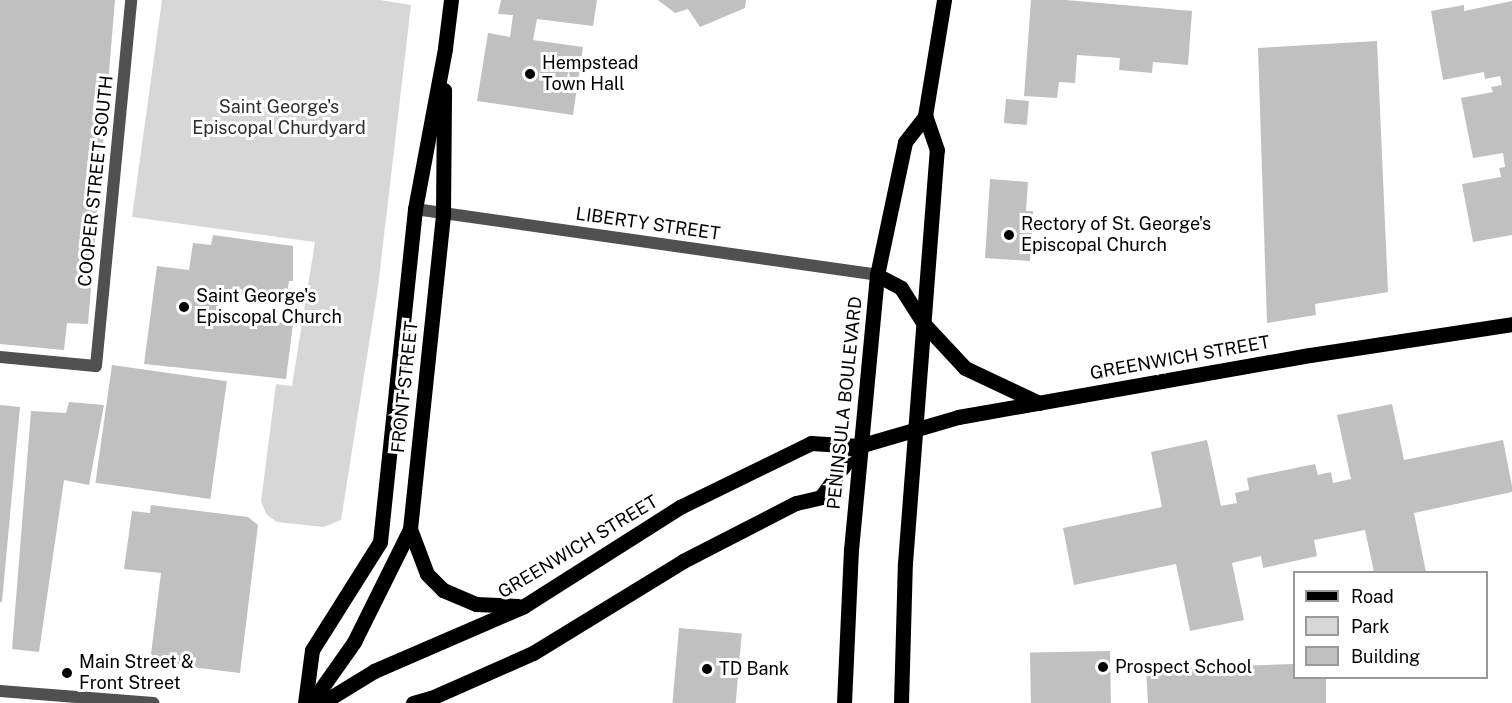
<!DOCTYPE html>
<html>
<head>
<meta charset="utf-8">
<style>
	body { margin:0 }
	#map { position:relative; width:1512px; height:703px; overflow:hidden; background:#fff; font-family:"Public Sans",sans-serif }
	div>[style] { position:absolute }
	.green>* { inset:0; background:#d7d7d7 }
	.building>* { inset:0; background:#c0c0c0; transform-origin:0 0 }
	.minor>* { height:12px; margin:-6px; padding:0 6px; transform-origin:6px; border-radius:6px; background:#505050 }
	.tertiary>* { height:12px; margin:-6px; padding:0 6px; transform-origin:6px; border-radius:6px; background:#505050 }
	.primary>* { height:15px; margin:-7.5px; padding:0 7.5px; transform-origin:7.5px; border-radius:7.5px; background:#000 }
	.dots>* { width:16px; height:16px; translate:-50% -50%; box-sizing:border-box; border:3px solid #fff; border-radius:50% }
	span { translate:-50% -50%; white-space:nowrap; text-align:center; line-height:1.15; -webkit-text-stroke:6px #fff; paint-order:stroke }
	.poi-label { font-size:18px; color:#000 }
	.left { translate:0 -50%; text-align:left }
	.park-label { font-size:18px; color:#2e2e2e }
	.street-label { font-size:18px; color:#000 }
	.legend { position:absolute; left:1293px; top:571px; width:195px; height:108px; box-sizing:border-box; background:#fff; border:2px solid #999; margin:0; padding:8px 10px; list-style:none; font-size:18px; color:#000 }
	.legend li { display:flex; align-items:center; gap:12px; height:30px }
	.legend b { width:30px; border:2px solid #999 }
</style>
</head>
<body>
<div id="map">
	<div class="green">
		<i style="clip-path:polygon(162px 0,380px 0,411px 5px,378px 287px,341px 520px,324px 527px,277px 522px,267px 515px,261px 502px,276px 384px,292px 386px,315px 242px,132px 217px)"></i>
	</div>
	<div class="building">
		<i style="clip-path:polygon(0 0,115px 0,88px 324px,67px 323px,64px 350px,0 344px)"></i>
		<i style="clip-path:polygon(501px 0,597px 0,593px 26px,537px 19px,533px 40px,583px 47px,573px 115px,477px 101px,488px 33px,510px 37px,513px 15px,498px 14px)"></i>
		<i style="clip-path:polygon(658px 0,746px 0,745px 8px,700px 27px,688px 9px,675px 13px)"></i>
		<i style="clip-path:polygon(1031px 0,1066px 0,1192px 11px,1188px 65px,1153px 62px,1152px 73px,1119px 70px,1120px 58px,1077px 55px,1075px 83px,1059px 82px,1057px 98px,1024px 96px)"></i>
		<i style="clip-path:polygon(1512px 1px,1512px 235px,1473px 242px,1462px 184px,1501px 177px,1499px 168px,1505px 167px,1503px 153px,1473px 158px,1461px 98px,1493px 92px,1491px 87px,1502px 85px,1500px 76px,1485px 79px,1484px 72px,1443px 80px,1431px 11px,1464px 5px,1464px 11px)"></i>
		<i style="clip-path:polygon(1377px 41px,1388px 292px,1315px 304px,1316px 315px,1267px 323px,1258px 48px)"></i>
		<i style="left:1006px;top:99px;width:23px;height:24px;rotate:5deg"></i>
		<i style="clip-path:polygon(990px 179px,1028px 182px,1026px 211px,1033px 211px,1030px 261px,985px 258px)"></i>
		<i style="clip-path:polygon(213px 235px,293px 246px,293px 281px,289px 281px,286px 301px,220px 292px,217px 314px,293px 324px,286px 379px,144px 364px,157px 266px,189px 270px,193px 243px,211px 245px)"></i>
		<i style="left:112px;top:365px;width:116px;height:119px;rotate:8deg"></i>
		<i style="clip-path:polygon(69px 402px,104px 405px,89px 485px,64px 480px,39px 652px,12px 649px,31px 411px,66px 413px)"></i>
		<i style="clip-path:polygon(1392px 404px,1404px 460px,1503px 440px,1512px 486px,1512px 492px,1414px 513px,1426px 572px,1374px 572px,1365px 530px,1314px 540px,1317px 556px,1263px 568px,1261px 556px,1232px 563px,1244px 620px,1190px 631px,1176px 564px,1074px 585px,1063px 528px,1162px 507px,1151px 452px,1207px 440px,1221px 506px,1237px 503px,1235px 493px,1249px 490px,1247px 478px,1315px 464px,1318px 475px,1331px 472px,1333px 483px,1351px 479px,1337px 415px)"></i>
		<i style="clip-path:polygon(0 405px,20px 407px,2px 602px,0 602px)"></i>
		<i style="clip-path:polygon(151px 505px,248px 517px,258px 525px,240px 673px,150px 662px,161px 573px,124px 569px,132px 511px,150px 513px)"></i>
		<i style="left:679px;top:628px;width:63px;height:75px;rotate:5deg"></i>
		<i style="left:1110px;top:651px;width:52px;height:80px;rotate:89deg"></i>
		<i style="clip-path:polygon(1294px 664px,1294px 678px,1326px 678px,1326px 703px,1148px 703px,1146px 669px)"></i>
	</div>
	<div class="minor">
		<i style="left:415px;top:209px;width:467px;rotate:8.1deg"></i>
		<i style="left:0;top:357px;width:96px;rotate:5.4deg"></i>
		<i style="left:96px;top:366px;width:368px;rotate:-84.5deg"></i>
	</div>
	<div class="tertiary">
		<i style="left:0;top:691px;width:154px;rotate:4.5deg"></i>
	</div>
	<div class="primary">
		<i style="left:877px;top:275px;width:27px;rotate:28deg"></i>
		<i style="left:901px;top:288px;width:43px;rotate:57.4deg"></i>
		<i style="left:924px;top:324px;width:60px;rotate:47deg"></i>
		<i style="left:965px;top:368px;width:82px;rotate:25.3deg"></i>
		<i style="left:410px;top:529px;width:48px;rotate:69.3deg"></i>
		<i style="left:427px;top:574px;width:23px;rotate:45deg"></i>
		<i style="left:443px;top:590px;width:36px;rotate:23deg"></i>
		<i style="left:476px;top:604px;width:42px;rotate:2.7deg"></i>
		<i style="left:305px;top:703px;width:53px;rotate:-82.5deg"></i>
		<i style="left:312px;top:650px;width:128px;rotate:-57.8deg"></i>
		<i style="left:380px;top:542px;width:335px;rotate:-84deg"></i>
		<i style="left:415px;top:209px;width:164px;rotate:-79.4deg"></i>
		<i style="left:445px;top:48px;width:48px;rotate:-82.9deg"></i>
		<i style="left:311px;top:703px;width:75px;rotate:-54.8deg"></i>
		<i style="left:354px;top:642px;width:126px;rotate:-63.6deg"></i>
		<i style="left:410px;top:529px;width:318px;rotate:-84deg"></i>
		<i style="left:443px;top:213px;width:123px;rotate:-89.5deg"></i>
		<i style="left:322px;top:703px;width:61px;rotate:-31.6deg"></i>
		<i style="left:374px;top:671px;width:163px;rotate:-23.4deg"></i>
		<i style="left:524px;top:606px;width:185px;rotate:-32.4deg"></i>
		<i style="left:680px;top:507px;width:146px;rotate:-26deg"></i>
		<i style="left:811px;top:443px;width:48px;rotate:3.6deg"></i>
		<i style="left:859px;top:446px;width:103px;rotate:-16.3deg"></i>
		<i style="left:958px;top:417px;width:357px;rotate:-10deg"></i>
		<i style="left:1310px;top:355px;width:204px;rotate:-8.7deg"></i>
		<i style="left:413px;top:703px;width:19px;rotate:-16deg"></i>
		<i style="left:431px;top:698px;width:111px;rotate:-23.8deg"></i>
		<i style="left:533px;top:653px;width:176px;rotate:-31.5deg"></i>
		<i style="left:683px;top:561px;width:127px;rotate:-27.2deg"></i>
		<i style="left:796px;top:503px;width:26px;rotate:-13deg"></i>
		<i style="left:821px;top:497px;width:63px;rotate:-54deg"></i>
		<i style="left:844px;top:703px;width:153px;rotate:-87.4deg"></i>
		<i style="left:851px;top:550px;width:276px;rotate:-84.6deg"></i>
		<i style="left:877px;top:275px;width:136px;rotate:-78.1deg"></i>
		<i style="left:905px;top:142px;width:33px;rotate:-52deg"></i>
		<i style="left:925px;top:116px;width:118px;rotate:-80.7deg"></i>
		<i style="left:901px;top:703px;width:140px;rotate:-88.4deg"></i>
		<i style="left:905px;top:563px;width:414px;rotate:-85.6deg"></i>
		<i style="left:937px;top:150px;width:36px;rotate:-109deg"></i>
	</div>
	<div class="dots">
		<i style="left:530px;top:74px;background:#000"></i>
		<i style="left:1009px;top:235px;background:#000"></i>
		<i style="left:184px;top:307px;background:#000"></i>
		<i style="left:1103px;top:667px;background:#000"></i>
		<i style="left:707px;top:669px;background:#000"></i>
		<i style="left:67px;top:673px;background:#000"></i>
	</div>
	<div class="poi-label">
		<span class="left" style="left:542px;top:74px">Hempstead<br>Town Hall</span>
		<span class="left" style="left:1021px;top:235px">Rectory of St. George's<br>Episcopal Church</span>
		<span class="left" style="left:196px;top:307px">Saint George's<br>Episcopal Church</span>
		<span class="left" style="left:79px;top:673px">Main Street &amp;<br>Front Street</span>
		<span class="left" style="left:1115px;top:667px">Prospect School</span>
		<span class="left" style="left:719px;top:669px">TD Bank</span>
	</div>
	<div class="park-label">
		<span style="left:279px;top:118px">Saint George's<br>Episcopal Churdyard</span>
	</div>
	<div class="street-label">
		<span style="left:96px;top:181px;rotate:-84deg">COOPER STREET SOUTH</span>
		<span style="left:648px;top:224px;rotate:8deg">LIBERTY STREET</span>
		<span style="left:1180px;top:358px;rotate:-10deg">GREENWICH STREET</span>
		<span style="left:405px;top:387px;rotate:-84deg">FRONT STREET</span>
		<span style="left:845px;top:403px;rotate:-84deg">PENINSULA BOULEVARD</span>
		<span style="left:578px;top:547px;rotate:-31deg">GREENWICH STREET</span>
	</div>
	<ul class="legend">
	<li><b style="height:8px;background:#000"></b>Road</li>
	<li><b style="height:16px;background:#d7d7d7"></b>Park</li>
	<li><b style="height:16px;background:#c0c0c0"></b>Building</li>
	</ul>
</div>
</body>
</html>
